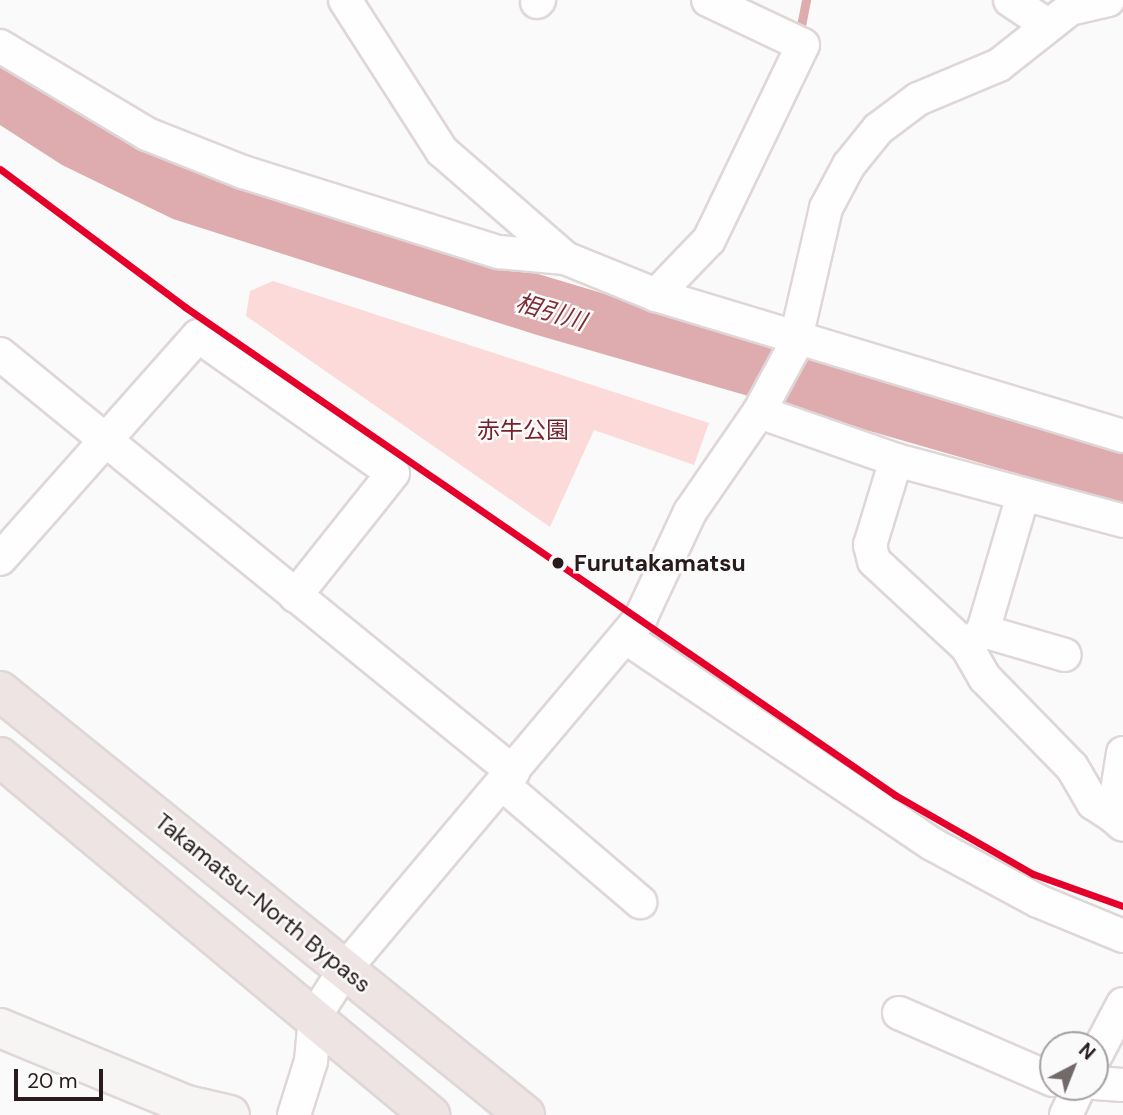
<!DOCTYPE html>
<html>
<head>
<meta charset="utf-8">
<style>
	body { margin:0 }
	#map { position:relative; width:1123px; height:1115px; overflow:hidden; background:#fafafa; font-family:"DM Sans","Noto Sans JP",sans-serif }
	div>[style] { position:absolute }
	.green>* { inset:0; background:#fcdada }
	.water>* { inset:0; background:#deacae }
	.stream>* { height:9px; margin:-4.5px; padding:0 4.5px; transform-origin:4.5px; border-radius:4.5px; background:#deacae }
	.roads { filter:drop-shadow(2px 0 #dfd7d7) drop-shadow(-2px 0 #dfd7d7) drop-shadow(0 2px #dfd7d7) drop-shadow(0 -2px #dfd7d7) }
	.minor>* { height:32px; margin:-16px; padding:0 16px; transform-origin:16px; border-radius:16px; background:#fefefe }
	.secondary>* { height:38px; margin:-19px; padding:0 19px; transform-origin:19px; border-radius:19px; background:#f7f4f4 }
	.trunk>* { height:38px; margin:-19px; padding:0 19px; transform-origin:19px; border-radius:19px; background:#eee4e4 }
	.rail-1>* { height:7px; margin:-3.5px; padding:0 3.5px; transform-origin:3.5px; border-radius:3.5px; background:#e4002b }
	.dots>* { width:19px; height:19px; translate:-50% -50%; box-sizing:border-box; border:4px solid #fafafa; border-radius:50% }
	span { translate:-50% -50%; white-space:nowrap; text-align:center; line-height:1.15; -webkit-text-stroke:5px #fafafa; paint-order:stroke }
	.park-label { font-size:23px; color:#75212b }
	.stop-label { font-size:23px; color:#281b1b; font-weight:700 }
	.left { translate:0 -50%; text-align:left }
	.street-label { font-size:23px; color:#281b1b }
	.water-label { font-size:24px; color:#802b34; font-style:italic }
	.north { position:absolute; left:1039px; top:1031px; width:70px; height:70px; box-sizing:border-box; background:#fafafa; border:2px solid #a6a1a1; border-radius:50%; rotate:42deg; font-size:19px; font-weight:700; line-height:28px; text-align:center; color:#281b1b }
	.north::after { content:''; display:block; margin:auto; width:24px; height:32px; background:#726969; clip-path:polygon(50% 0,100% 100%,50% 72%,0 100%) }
	.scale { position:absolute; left:14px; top:1069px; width:89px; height:32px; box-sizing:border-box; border:4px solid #281b1b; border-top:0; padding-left:9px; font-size:21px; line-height:24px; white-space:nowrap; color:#281b1b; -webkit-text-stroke:5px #fafafa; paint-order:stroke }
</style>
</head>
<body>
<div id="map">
	<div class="green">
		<i style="clip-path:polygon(273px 281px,709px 423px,694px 465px,594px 430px,550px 527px,246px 316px,250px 291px)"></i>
	</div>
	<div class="water">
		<i style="clip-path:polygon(0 57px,401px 233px,1123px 449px,1123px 504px,537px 335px,173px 219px,62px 165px,0 125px)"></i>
	</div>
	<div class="stream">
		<i style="left:800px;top:31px;width:32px;rotate:-79deg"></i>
	</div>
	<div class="roads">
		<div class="minor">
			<i style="left:345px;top:0;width:179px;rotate:57.3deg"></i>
			<i style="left:442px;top:151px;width:163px;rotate:41deg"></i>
			<i style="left:565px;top:258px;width:98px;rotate:22.1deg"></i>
			<i style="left:656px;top:295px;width:488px;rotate:16.8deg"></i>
			<i style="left:1010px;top:0;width:43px;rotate:33.7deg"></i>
			<i style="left:537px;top:2px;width:3px;rotate:-45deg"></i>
			<i style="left:0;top:46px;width:171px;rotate:30.9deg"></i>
			<i style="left:147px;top:134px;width:103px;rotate:21.6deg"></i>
			<i style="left:243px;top:172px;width:268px;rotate:17.4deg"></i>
			<i style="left:499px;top:252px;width:66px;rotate:5.2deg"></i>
			<i style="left:656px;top:295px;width:76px;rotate:-46.1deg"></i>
			<i style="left:709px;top:240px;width:216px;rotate:-64.3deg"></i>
			<i style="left:803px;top:45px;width:105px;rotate:-154.7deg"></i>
			<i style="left:0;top:354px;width:662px;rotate:39.17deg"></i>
			<i style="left:759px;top:412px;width:145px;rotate:19.3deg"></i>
			<i style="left:896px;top:460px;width:235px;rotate:15deg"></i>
			<i style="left:896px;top:460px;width:89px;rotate:107deg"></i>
			<i style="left:870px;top:545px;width:16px;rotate:76deg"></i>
			<i style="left:874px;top:561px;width:127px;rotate:42.8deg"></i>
			<i style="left:967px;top:647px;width:36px;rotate:60deg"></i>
			<i style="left:985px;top:678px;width:124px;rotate:45.7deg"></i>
			<i style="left:1072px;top:767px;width:42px;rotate:59.7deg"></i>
			<i style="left:1093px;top:803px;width:24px;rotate:33deg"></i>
			<i style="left:0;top:559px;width:298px;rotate:-48.4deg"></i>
			<i style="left:198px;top:336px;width:238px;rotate:35.1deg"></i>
			<i style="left:393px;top:473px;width:157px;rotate:128.5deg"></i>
			<i style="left:983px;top:631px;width:85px;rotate:16.3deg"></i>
			<i style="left:628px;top:639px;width:367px;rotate:34deg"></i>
			<i style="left:932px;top:844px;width:120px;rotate:28.3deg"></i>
			<i style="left:1038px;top:901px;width:92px;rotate:22.4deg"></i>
			<i style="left:967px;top:647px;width:23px;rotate:-45deg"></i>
			<i style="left:983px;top:631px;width:142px;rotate:-73.6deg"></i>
			<i style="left:1123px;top:753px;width:64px;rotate:99deg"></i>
			<i style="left:1113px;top:816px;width:13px;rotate:42deg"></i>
			<i style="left:502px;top:784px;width:182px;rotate:40.5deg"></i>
			<i style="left:899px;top:1013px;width:168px;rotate:23.5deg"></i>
			<i style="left:1095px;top:1057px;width:60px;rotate:-62.2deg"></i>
			<i style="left:1095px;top:1083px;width:28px;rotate:4deg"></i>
			<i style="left:294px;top:1115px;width:57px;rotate:-72.5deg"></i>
			<i style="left:311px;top:1061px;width:45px;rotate:-84.9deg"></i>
			<i style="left:315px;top:1016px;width:56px;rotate:-57.4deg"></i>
			<i style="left:345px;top:969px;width:460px;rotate:-49.9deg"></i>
			<i style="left:641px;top:617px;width:116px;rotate:-65deg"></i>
			<i style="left:690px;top:512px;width:121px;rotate:-55.4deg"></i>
			<i style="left:759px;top:412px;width:74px;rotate:-61.7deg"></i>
			<i style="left:794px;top:347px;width:143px;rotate:-77deg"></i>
			<i style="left:826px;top:208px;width:49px;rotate:-61.9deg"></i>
			<i style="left:849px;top:165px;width:46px;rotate:-51.1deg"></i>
			<i style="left:878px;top:129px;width:50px;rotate:-36.9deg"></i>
			<i style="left:918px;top:99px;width:88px;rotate:-22.8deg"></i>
			<i style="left:999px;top:65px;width:90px;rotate:-38.3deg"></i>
			<i style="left:1070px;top:9px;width:39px;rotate:-13deg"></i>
			<i style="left:1066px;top:1115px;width:31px;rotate:-65deg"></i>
		</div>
		<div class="secondary">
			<i style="left:0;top:1028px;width:202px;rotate:22.4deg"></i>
			<i style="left:187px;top:1105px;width:44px;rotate:13.1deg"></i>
		</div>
		<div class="trunk">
			<i style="left:0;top:691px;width:675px;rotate:38.93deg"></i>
			<i style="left:0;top:757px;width:560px;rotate:39.78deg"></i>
		</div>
	</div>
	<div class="rail-1">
		<i style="left:0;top:169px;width:231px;rotate:36.7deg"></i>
		<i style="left:185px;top:307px;width:862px;rotate:34.5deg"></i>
		<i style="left:895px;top:795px;width:159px;rotate:29.8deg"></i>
		<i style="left:1033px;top:874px;width:96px;rotate:19.6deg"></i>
	</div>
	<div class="dots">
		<i style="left:558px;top:563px;background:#281b1b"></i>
	</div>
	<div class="park-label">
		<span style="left:523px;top:430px">赤牛公園</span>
	</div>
	<div class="stop-label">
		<span class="left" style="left:574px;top:563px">Furutakamatsu</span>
	</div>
	<div class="street-label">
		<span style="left:263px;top:903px;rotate:39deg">Takamatsu-North Bypass</span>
	</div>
	<div class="water-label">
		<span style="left:551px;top:312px;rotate:17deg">相引川</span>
	</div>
	<div class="north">N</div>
	<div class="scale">20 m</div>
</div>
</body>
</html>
